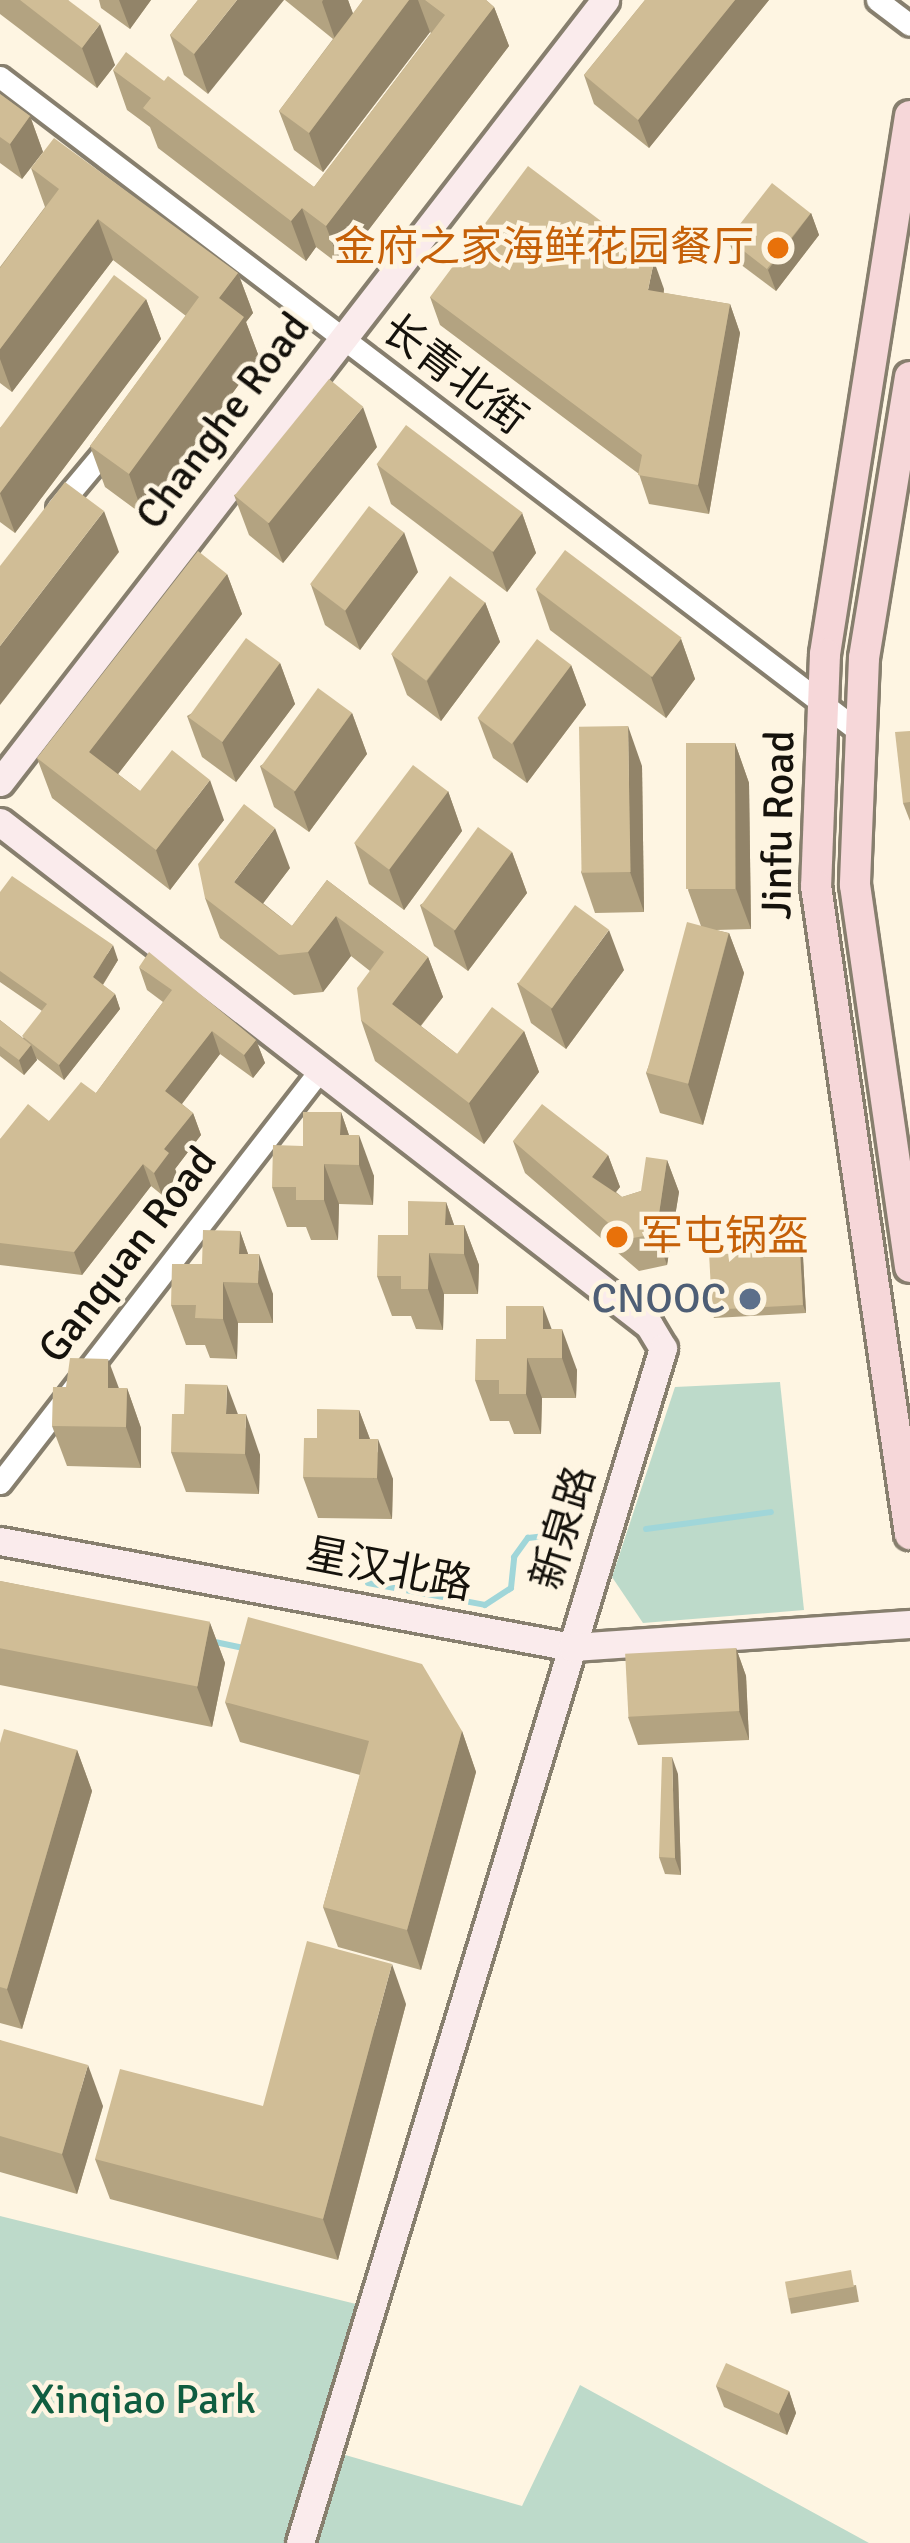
<!DOCTYPE html>
<html>
<head>
<meta charset="utf-8">
<style>
	body { margin:0 }
	#map { position:relative; width:910px; height:2543px; overflow:hidden; background:#fef5e2; font-family:Signika,"Noto Sans SC",sans-serif }
	div>[style] { position:absolute }
	.green>* { inset:0; background:#bddaca }
	.stream>* { height:6px; margin:-3px; padding:0 3px; transform-origin:3px; border-radius:3px; background:#a0d6d9 }
	.roads { filter:drop-shadow(3px 0 #877f6e) drop-shadow(-3px 0 #877f6e) drop-shadow(0 3px #877f6e) drop-shadow(0 -3px #877f6e) }
	.street>* { height:21px; margin:-10.5px; padding:0 10.5px; transform-origin:10.5px; border-radius:10.5px; background:#fff }
	.secondary>* { height:27px; margin:-13.5px; padding:0 13.5px; transform-origin:13.5px; border-radius:13.5px; background:#faebec }
	.primary>* { height:30px; margin:-15px; padding:0 15px; transform-origin:15px; border-radius:15px; background:#f6d7d9 }
	.wall>* { inset:0; background:#b3a381; transform-origin:0 0 }
	.shaded-wall>* { inset:0; background:#928469 }
	.building>* { inset:0; background:#d0bd96; transform-origin:0 0 }
	.dots>* { width:33px; height:33px; translate:-50% -50%; box-sizing:border-box; border:6px solid #fef5e2; border-radius:50% }
	span { translate:-50% -50%; white-space:nowrap; text-align:center; line-height:1.15; -webkit-text-stroke:9px #fef5e2; paint-order:stroke }
	.food-label { font-size:42px; color:#c56008 }
	.right { translate:-100% -50%; text-align:right }
	.left { translate:0 -50%; text-align:left }
	.street-label { font-size:42px; color:#15120c }
	.service-label { font-size:42px; color:#4e5e75 }
	.park-label { font-size:42px; color:#105d40 }
</style>
</head>
<body>
<div id="map">
	<div class="green">
		<i style="clip-path:polygon(780px 1382px,804px 1610px,643px 1623px,612px 1577px,675px 1387px)"></i>
		<i style="clip-path:polygon(0 2216px,356px 2304px,321px 2448px,522px 2506px,580px 2385px,869px 2543px,0 2543px)"></i>
	</div>
	<div class="stream">
		<i style="left:646px;top:1529px;width:126px;rotate:-7.7deg"></i>
		<i style="left:368px;top:1583px;width:119px;rotate:10.6deg"></i>
		<i style="left:485px;top:1605px;width:31px;rotate:-33deg"></i>
		<i style="left:511px;top:1588px;width:31px;rotate:-84deg"></i>
		<i style="left:514px;top:1557px;width:24px;rotate:-54deg"></i>
		<i style="left:528px;top:1538px;width:43px;rotate:-6.6deg"></i>
		<i style="left:215px;top:1642px;width:29px;rotate:12deg"></i>
	</div>
	<div class="roads">
		<div class="street">
			<i style="left:877px;top:0;width:41px;rotate:37.1deg"></i>
			<i style="left:0;top:77px;width:1082px;rotate:37.3deg"></i>
			<i style="left:57px;top:508px;width:89px;rotate:-50deg"></i>
			<i style="left:0;top:1483px;width:517px;rotate:-52.22deg"></i>
		</div>
		<div class="secondary">
			<i style="left:0;top:782px;width:989px;rotate:-52.27deg"></i>
			<i style="left:0;top:822px;width:821px;rotate:37.78deg"></i>
			<i style="left:649px;top:1325px;width:27px;rotate:59deg"></i>
			<i style="left:663px;top:1348px;width:1249px;rotate:106.9deg"></i>
			<i style="left:0;top:1541px;width:582px;rotate:10.5deg"></i>
			<i style="left:572px;top:1647px;width:339px;rotate:-3.9deg"></i>
		</div>
		<div class="primary">
			<i style="left:910px;top:116px;width:545px;rotate:98.98deg"></i>
			<i style="left:825px;top:654px;width:232px;rotate:92.2deg"></i>
			<i style="left:816px;top:886px;width:655px;rotate:81.75deg"></i>
			<i style="left:910px;top:377px;width:285px;rotate:99.3deg"></i>
			<i style="left:864px;top:658px;width:227px;rotate:92.3deg"></i>
			<i style="left:855px;top:885px;width:386px;rotate:81.8deg"></i>
		</div>
	</div>
	<div class="wall">
		<i style="clip-path:polygon(0 0,68px 0,115px 65px,97px 88px,0 14px)"></i>
		<i style="clip-path:polygon(99px 0,151px 0,130px 29px,101px 8px)"></i>
		<i style="clip-path:polygon(198px 0,208px 94px,184px 75px,170px 35px)"></i>
		<i style="clip-path:polygon(285px 0,348px 0,353px 14px,363px 0,486px 0,494px 7px,509px 46px,341px 266px,316px 247px,306px 261px,158px 148px,150px 127px,127px 110px,113px 70px,164px 81px,314px 187px,431px 33px,430px 32px,323px 172px,294px 150px,279px 111px,333px 39px)"></i>
		<i style="clip-path:polygon(645px 0,769px 0,649px 148px,594px 104px,584px 75px)"></i>
		<i style="clip-path:polygon(0 94px,30px 116px,43px 152px,22px 179px,0 163px)"></i>
		<i style="clip-path:polygon(31px 168px,238px 273px,253px 313px,246px 322px,259px 357px,143px 515px,105px 487px,90px 446px,186px 316px,113px 260px,12px 392px,0 383px,0 267px,45px 207px)"></i>
		<i style="clip-path:polygon(811px 213px,819px 235px,776px 291px,736px 261px,728px 239px)"></i>
		<i style="clip-path:polygon(664px 289px,664px 293px,730px 304px,740px 333px,709px 514px,649px 504px,639px 474px,440px 325px,430px 297px)"></i>
		<i style="clip-path:polygon(146px 299px,161px 339px,15px 533px,0 522px,0 428px)"></i>
		<i style="clip-path:polygon(377px 447px,283px 563px,249px 535px,234px 495px)"></i>
		<i style="clip-path:polygon(377px 464px,522px 513px,536px 553px,507px 592px,391px 504px)"></i>
		<i style="clip-path:polygon(418px 572px,360px 650px,325px 625px,311px 585px)"></i>
		<i style="clip-path:polygon(227px 574px,242px 614px,118px 774px,140px 791px,224px 820px,170px 890px,52px 798px,37px 758px)"></i>
		<i style="clip-path:polygon(536px 589px,681px 639px,695px 679px,666px 718px,550px 630px)"></i>
		<i style="clip-path:polygon(485px 602px,500px 642px,441px 721px,407px 695px,392px 655px)"></i>
		<i style="clip-path:polygon(280px 663px,295px 704px,236px 782px,202px 757px,187px 716px)"></i>
		<i style="clip-path:polygon(571px 665px,586px 705px,527px 783px,493px 758px,478px 718px)"></i>
		<i style="clip-path:polygon(352px 713px,367px 754px,309px 832px,274px 807px,260px 766px)"></i>
		<i style="clip-path:polygon(910px 731px,910px 821px,903px 803px)"></i>
		<i style="clip-path:polygon(735px 743px,749px 783px,751px 929px,716px 930px,729px 933px,744px 973px,703px 1125px,660px 1113px,646px 1073px,701px 926px,688px 890px)"></i>
		<i style="clip-path:polygon(642px 766px,644px 912px,595px 913px,581px 872px)"></i>
		<i style="clip-path:polygon(448px 791px,462px 831px,404px 910px,369px 884px,355px 844px)"></i>
		<i style="clip-path:polygon(512px 852px,527px 893px,468px 971px,434px 946px,420px 905px)"></i>
		<i style="clip-path:polygon(290px 868px,263px 903px,292px 926px,327px 880px,428px 957px,443px 997px,421px 1026px,457px 1054px,524px 1031px,539px 1072px,484px 1144px,375px 1061px,361px 1020px,370px 971px,351px 956px,323px 992px,294px 995px,220px 938px,205px 898px)"></i>
		<i style="clip-path:polygon(0 892px,118px 960px,103px 985px,115px 994px,120px 1009px,64px 1080px,36px 1058px,37px 1060px,24px 1075px,0 1056px,0 1020px,23px 1038px,42px 1011px,0 982px)"></i>
		<i style="clip-path:polygon(139px 967px,256px 1040px,265px 1063px,253px 1078px,220px 1054px,182px 1104px,193px 1113px,201px 1135px,175px 1169px,178px 1176px,162px 1195px,151px 1186px,82px 1275px,0 1265px,0 1139px,49px 1121px,96px 1093px,163px 1002px,147px 990px)"></i>
		<i style="clip-path:polygon(624px 970px,566px 1049px,531px 1023px,517px 983px)"></i>
		<i style="clip-path:polygon(341px 1112px,349px 1135px,374px 1176px,373px 1205px,339px 1204px,338px 1240px,311px 1240px,306px 1227px,287px 1227px,272px 1187px,303px 1146px)"></i>
		<i style="clip-path:polygon(513px 1141px,608px 1155px,620px 1187px,616px 1192px,622px 1197px,641px 1191px,667px 1160px,679px 1192px,667px 1265px,639px 1271px,525px 1173px)"></i>
		<i style="clip-path:polygon(446px 1202px,454px 1225px,464px 1225px,479px 1265px,478px 1294px,444px 1294px,443px 1330px,416px 1329px,411px 1316px,392px 1316px,377px 1276px,408px 1235px)"></i>
		<i style="clip-path:polygon(240px 1231px,248px 1254px,273px 1294px,273px 1323px,238px 1323px,237px 1359px,210px 1358px,205px 1345px,186px 1345px,171px 1305px,202px 1264px)"></i>
		<i style="clip-path:polygon(800px 1250px,803px 1257px,806px 1313px,714px 1318px,711px 1311px)"></i>
		<i style="clip-path:polygon(552px 1329px,577px 1370px,576px 1398px,542px 1398px,541px 1434px,514px 1434px,509px 1421px,490px 1421px,475px 1380px,506px 1339px)"></i>
		<i style="clip-path:polygon(119px 1388px,127px 1388px,141px 1428px,141px 1468px,67px 1466px,52px 1426px)"></i>
		<i style="clip-path:polygon(359px 1410px,370px 1439px,393px 1479px,392px 1519px,318px 1518px,303px 1477px,317px 1438px)"></i>
		<i style="clip-path:polygon(238px 1414px,260px 1455px,259px 1494px,186px 1492px,171px 1452px)"></i>
		<i style="clip-path:polygon(0 1581px,210px 1623px,225px 1663px,212px 1727px,0 1685px)"></i>
		<i style="clip-path:polygon(736px 1648px,746px 1676px,749px 1740px,638px 1745px,628px 1717px)"></i>
		<i style="clip-path:polygon(225px 1702px,462px 1731px,476px 1772px,421px 1970px,338px 1947px,323px 1907px,360px 1775px,240px 1742px)"></i>
		<i style="clip-path:polygon(0 1743px,77px 1750px,92px 1791px,22px 2029px,0 2023px)"></i>
		<i style="clip-path:polygon(678px 1774px,681px 1875px,665px 1874px,659px 1857px)"></i>
		<i style="clip-path:polygon(406px 2004px,338px 2260px,110px 2199px,95px 2159px,263px 2106px)"></i>
		<i style="clip-path:polygon(0 2040px,103px 2106px,77px 2194px,0 2172px)"></i>
		<i style="left:856px;top:2285px;width:17px;height:69px;rotate:80deg"></i>
		<i style="clip-path:polygon(716px 2386px,789px 2391px,796px 2413px,787px 2435px,724px 2407px)"></i>
	</div>
	<div class="shaded-wall">
		<i style="clip-path:polygon(119px 0,151px 0,130px 29px)"></i>
		<i style="clip-path:polygon(237px 0,284px 0,208px 94px,194px 54px)"></i>
		<i style="clip-path:polygon(323px 0,348px 0,355px 19px,336px 42px,322px 2px)"></i>
		<i style="clip-path:polygon(409px 0,418px 0,430px 32px,323px 172px,309px 133px)"></i>
		<i style="clip-path:polygon(735px 0,769px 0,649px 148px,638px 120px)"></i>
		<i style="clip-path:polygon(494px 7px,509px 46px,341px 266px,326px 226px)"></i>
		<i style="clip-path:polygon(100px 24px,115px 65px,97px 88px,82px 48px)"></i>
		<i style="clip-path:polygon(30px 116px,43px 152px,22px 179px,10px 144px)"></i>
		<i style="clip-path:polygon(302px 208px,316px 247px,306px 261px,291px 221px)"></i>
		<i style="clip-path:polygon(811px 213px,819px 235px,776px 291px,768px 270px)"></i>
		<i style="clip-path:polygon(98px 219px,113px 260px,12px 392px,0 359px,0 349px)"></i>
		<i style="clip-path:polygon(654px 261px,664px 289px,658px 318px,648px 290px)"></i>
		<i style="clip-path:polygon(238px 273px,253px 313px,246px 322px,259px 357px,143px 515px,129px 474px,219px 298px)"></i>
		<i style="clip-path:polygon(146px 299px,161px 339px,15px 533px,0 493px)"></i>
		<i style="clip-path:polygon(730px 304px,740px 333px,709px 514px,698px 485px)"></i>
		<i style="clip-path:polygon(363px 407px,377px 447px,283px 563px,268px 523px)"></i>
		<i style="clip-path:polygon(104px 511px,119px 552px,0 705px,0 646px)"></i>
		<i style="clip-path:polygon(522px 513px,536px 553px,507px 592px,492px 551px)"></i>
		<i style="clip-path:polygon(404px 532px,418px 572px,360px 650px,345px 610px)"></i>
		<i style="clip-path:polygon(227px 574px,242px 614px,104px 792px,89px 752px)"></i>
		<i style="clip-path:polygon(485px 602px,500px 642px,441px 721px,427px 681px)"></i>
		<i style="clip-path:polygon(681px 639px,695px 679px,666px 718px,651px 677px)"></i>
		<i style="clip-path:polygon(280px 663px,295px 704px,236px 782px,222px 742px)"></i>
		<i style="clip-path:polygon(571px 665px,586px 705px,527px 783px,513px 743px)"></i>
		<i style="clip-path:polygon(352px 713px,367px 754px,309px 832px,294px 792px)"></i>
		<i style="clip-path:polygon(628px 726px,642px 766px,644px 912px,630px 872px)"></i>
		<i style="clip-path:polygon(735px 743px,749px 783px,751px 929px,736px 889px)"></i>
		<i style="clip-path:polygon(210px 780px,224px 820px,170px 890px,156px 850px)"></i>
		<i style="clip-path:polygon(448px 791px,462px 831px,404px 910px,389px 869px)"></i>
		<i style="clip-path:polygon(275px 828px,290px 868px,249px 922px,234px 882px)"></i>
		<i style="clip-path:polygon(512px 852px,527px 893px,468px 971px,454px 931px)"></i>
		<i style="clip-path:polygon(336px 916px,351px 956px,323px 992px,308px 952px)"></i>
		<i style="clip-path:polygon(609px 930px,624px 970px,566px 1049px,551px 1009px)"></i>
		<i style="clip-path:polygon(729px 933px,744px 973px,703px 1125px,688px 1084px)"></i>
		<i style="clip-path:polygon(113px 945px,118px 960px,98px 992px,93px 977px)"></i>
		<i style="clip-path:polygon(428px 957px,443px 997px,406px 1044px,392px 1004px)"></i>
		<i style="clip-path:polygon(115px 994px,120px 1009px,64px 1080px,59px 1065px)"></i>
		<i style="clip-path:polygon(212px 1031px,220px 1054px,174px 1114px,165px 1091px)"></i>
		<i style="clip-path:polygon(524px 1031px,539px 1072px,484px 1144px,469px 1103px)"></i>
		<i style="clip-path:polygon(256px 1040px,265px 1063px,253px 1078px,244px 1055px)"></i>
		<i style="clip-path:polygon(31px 1045px,37px 1060px,24px 1075px,19px 1060px)"></i>
		<i style="clip-path:polygon(341px 1112px,355px 1153px,340px 1135px)"></i>
		<i style="clip-path:polygon(193px 1113px,201px 1135px,175px 1169px,178px 1176px,162px 1195px,154px 1173px,164px 1149px)"></i>
		<i style="clip-path:polygon(359px 1135px,374px 1176px,373px 1205px,359px 1165px)"></i>
		<i style="clip-path:polygon(608px 1155px,620px 1187px,603px 1208px,592px 1177px)"></i>
		<i style="clip-path:polygon(667px 1160px,679px 1192px,667px 1265px,656px 1234px)"></i>
		<i style="clip-path:polygon(143px 1164px,151px 1186px,82px 1275px,74px 1252px)"></i>
		<i style="clip-path:polygon(324px 1164px,339px 1204px,338px 1240px,324px 1200px)"></i>
		<i style="clip-path:polygon(446px 1202px,460px 1242px,445px 1225px)"></i>
		<i style="clip-path:polygon(464px 1225px,479px 1265px,478px 1294px,464px 1254px)"></i>
		<i style="clip-path:polygon(240px 1231px,254px 1271px,239px 1254px)"></i>
		<i style="clip-path:polygon(800px 1250px,803px 1257px,806px 1313px,803px 1305px)"></i>
		<i style="clip-path:polygon(429px 1253px,444px 1294px,443px 1330px,428px 1289px)"></i>
		<i style="clip-path:polygon(259px 1254px,273px 1294px,273px 1323px,258px 1283px)"></i>
		<i style="clip-path:polygon(223px 1282px,238px 1323px,237px 1359px,223px 1319px)"></i>
		<i style="clip-path:polygon(543px 1306px,558px 1346px,543px 1329px)"></i>
		<i style="clip-path:polygon(562px 1329px,577px 1370px,576px 1398px,562px 1358px)"></i>
		<i style="clip-path:polygon(527px 1358px,542px 1398px,541px 1434px,526px 1394px)"></i>
		<i style="clip-path:polygon(108px 1359px,123px 1399px,108px 1388px)"></i>
		<i style="clip-path:polygon(227px 1385px,242px 1425px,226px 1414px)"></i>
		<i style="clip-path:polygon(127px 1388px,141px 1428px,141px 1468px,126px 1427px)"></i>
		<i style="clip-path:polygon(359px 1410px,374px 1450px,374px 1479px,359px 1439px)"></i>
		<i style="clip-path:polygon(246px 1414px,260px 1455px,259px 1494px,245px 1454px)"></i>
		<i style="clip-path:polygon(378px 1439px,393px 1479px,392px 1519px,377px 1478px)"></i>
		<i style="clip-path:polygon(210px 1623px,225px 1663px,212px 1727px,197px 1687px)"></i>
		<i style="clip-path:polygon(736px 1648px,746px 1676px,749px 1740px,739px 1711px)"></i>
		<i style="clip-path:polygon(462px 1731px,476px 1772px,421px 1970px,407px 1930px)"></i>
		<i style="clip-path:polygon(77px 1750px,92px 1791px,22px 2029px,7px 1989px)"></i>
		<i style="clip-path:polygon(672px 1757px,678px 1774px,681px 1875px,675px 1858px)"></i>
		<i style="clip-path:polygon(392px 1964px,406px 2004px,338px 2260px,323px 2219px)"></i>
		<i style="clip-path:polygon(88px 2065px,103px 2106px,77px 2194px,62px 2154px)"></i>
		<i style="clip-path:polygon(789px 2391px,796px 2413px,787px 2435px,779px 2413px)"></i>
	</div>
	<div class="building">
		<i style="clip-path:polygon(20px 0,68px 0,100px 24px,82px 48px)"></i>
		<i style="clip-path:polygon(198px 0,237px 0,194px 54px,170px 35px)"></i>
		<i style="clip-path:polygon(363px 0,409px 0,309px 133px,279px 111px)"></i>
		<i style="clip-path:polygon(425px 0,486px 0,494px 7px,326px 226px,302px 208px,291px 221px,143px 108px,151px 98px,113px 70px,126px 52px,164px 81px,168px 76px,314px 187px,445px 15px)"></i>
		<i style="clip-path:polygon(645px 0,735px 0,638px 120px,584px 75px)"></i>
		<i style="clip-path:polygon(0 94px,30px 116px,10px 144px,0 137px)"></i>
		<i style="clip-path:polygon(54px 138px,238px 273px,219px 298px,244px 317px,129px 474px,90px 446px,199px 297px,98px 219px,0 349px,0 268px,59px 189px,31px 168px)"></i>
		<i style="clip-path:polygon(528px 166px,654px 261px,648px 290px,730px 304px,698px 485px,638px 475px,642px 455px,430px 297px)"></i>
		<i style="left:772px;top:183px;width:49px;height:71px;rotate:38deg"></i>
		<i style="clip-path:polygon(114px 275px,146px 299px,0 493px,0 428px)"></i>
		<i style="left:329px;top:379px;width:44px;height:150px;rotate:39deg"></i>
		<i style="left:406px;top:425px;width:146px;height:49px;rotate:37deg"></i>
		<i style="clip-path:polygon(65px 482px,104px 511px,0 646px,0 566px)"></i>
		<i style="left:369px;top:506px;width:44px;height:98px;rotate:37deg"></i>
		<i style="left:565px;top:550px;width:146px;height:49px;rotate:37deg"></i>
		<i style="clip-path:polygon(198px 551px,227px 574px,89px 752px,140px 791px,172px 750px,210px 780px,156px 850px,37px 758px)"></i>
		<i style="left:450px;top:576px;width:44px;height:98px;rotate:37deg"></i>
		<i style="left:246px;top:638px;width:42px;height:98px;rotate:36deg"></i>
		<i style="left:537px;top:639px;width:43px;height:99px;rotate:37deg"></i>
		<i style="left:318px;top:688px;width:42px;height:97px;rotate:36deg"></i>
		<i style="left:628px;top:726px;width:146px;height:49px;rotate:89deg"></i>
		<i style="clip-path:polygon(910px 731px,910px 802px,903px 803px,895px 732px)"></i>
		<i style="left:735px;top:743px;width:146px;height:49px;rotate:90deg"></i>
		<i style="left:413px;top:765px;width:44px;height:98px;rotate:37deg"></i>
		<i style="clip-path:polygon(244px 804px,275px 828px,234px 882px,292px 926px,327px 880px,428px 957px,392px 1004px,457px 1054px,492px 1007px,524px 1031px,469px 1103px,361px 1020px,357px 988px,384px 952px,336px 916px,308px 952px,279px 955px,205px 898px,198px 864px)"></i>
		<i style="left:478px;top:827px;width:42px;height:97px;rotate:36deg"></i>
		<i style="clip-path:polygon(12px 876px,113px 945px,93px 977px,115px 994px,59px 1065px,22px 1036px,47px 1004px,0 971px,0 892px)"></i>
		<i style="left:575px;top:905px;width:42px;height:97px;rotate:36deg"></i>
		<i style="left:687px;top:922px;width:43px;height:156px;rotate:15deg"></i>
		<i style="clip-path:polygon(149px 952px,256px 1040px,244px 1055px,212px 1031px,165px 1091px,193px 1113px,164px 1149px,169px 1153px,154px 1173px,143px 1164px,74px 1252px,0 1243px,0 1139px,28px 1104px,49px 1121px,81px 1082px,96px 1093px,172px 990px,139px 967px)"></i>
		<i style="clip-path:polygon(0 1020px,31px 1045px,19px 1060px,0 1046px)"></i>
		<i style="clip-path:polygon(542px 1104px,608px 1155px,592px 1177px,622px 1197px,641px 1191px,646px 1157px,667px 1160px,656px 1234px,627px 1239px,513px 1141px)"></i>
		<i style="clip-path:polygon(303px 1112px,341px 1112px,340px 1135px,359px 1135px,359px 1165px,324px 1164px,324px 1200px,296px 1200px,296px 1187px,272px 1187px,273px 1145px,303px 1146px)"></i>
		<i style="clip-path:polygon(408px 1201px,446px 1202px,445px 1225px,464px 1225px,464px 1254px,429px 1253px,428px 1289px,401px 1289px,401px 1276px,377px 1276px,378px 1235px,408px 1235px)"></i>
		<i style="clip-path:polygon(203px 1230px,240px 1231px,239px 1254px,259px 1254px,258px 1283px,223px 1282px,223px 1319px,195px 1318px,196px 1305px,171px 1305px,172px 1264px,202px 1264px)"></i>
		<i style="left:800px;top:1250px;width:55px;height:91px;rotate:87deg"></i>
		<i style="clip-path:polygon(506px 1306px,543px 1306px,543px 1329px,562px 1329px,562px 1358px,527px 1358px,526px 1394px,499px 1394px,499px 1380px,475px 1380px,476px 1339px,506px 1339px)"></i>
		<i style="clip-path:polygon(70px 1358px,108px 1359px,108px 1388px,127px 1388px,126px 1427px,52px 1426px,53px 1387px,66px 1387px)"></i>
		<i style="clip-path:polygon(185px 1384px,227px 1385px,226px 1414px,246px 1414px,245px 1454px,171px 1452px,172px 1414px,184px 1414px)"></i>
		<i style="clip-path:polygon(317px 1409px,359px 1410px,359px 1439px,378px 1439px,377px 1478px,303px 1477px,304px 1438px,317px 1438px)"></i>
		<i style="left:0;top:1581px;width:214px;height:66px;rotate:11deg"></i>
		<i style="clip-path:polygon(248px 1617px,422px 1664px,462px 1731px,407px 1930px,323px 1907px,369px 1741px,225px 1702px)"></i>
		<i style="left:736px;top:1648px;width:63px;height:111px;rotate:87deg"></i>
		<i style="clip-path:polygon(4px 1729px,77px 1750px,7px 1989px,0 1987px,0 1743px)"></i>
		<i style="clip-path:polygon(662px 1757px,672px 1757px,675px 1858px,659px 1857px)"></i>
		<i style="clip-path:polygon(307px 1941px,392px 1964px,323px 2219px,95px 2159px,120px 2069px,263px 2106px)"></i>
		<i style="clip-path:polygon(0 2040px,88px 2065px,62px 2154px,0 2136px)"></i>
		<i style="left:851px;top:2270px;width:17px;height:67px;rotate:80deg"></i>
		<i style="left:726px;top:2363px;width:69px;height:25px;rotate:24deg"></i>
	</div>
	<div class="dots">
		<i style="left:778px;top:248px;background:#e8710a"></i>
		<i style="left:617px;top:1237px;background:#e8710a"></i>
		<i style="left:750px;top:1299px;background:#5c6f8a"></i>
	</div>
	<div class="food-label">
		<span class="right" style="left:754px;top:248px">金府之家海鲜花园餐厅</span>
		<span class="left" style="left:641px;top:1237px">军屯锅盔</span>
	</div>
	<div class="street-label">
		<span style="left:454px;top:375px;rotate:37deg">长青北街</span>
		<span style="left:223px;top:421px;rotate:-53deg">Changhe Road</span>
		<span style="left:779px;top:825px;rotate:-89deg">Jinfu Road</span>
		<span style="left:128px;top:1255px;rotate:-52deg">Ganquan Road</span>
		<span style="left:564px;top:1528px;rotate:-73deg">新泉路</span>
		<span style="left:389px;top:1570px;rotate:11deg">星汉北路</span>
	</div>
	<div class="service-label">
		<span class="right" style="left:726px;top:1299px">CNOOC</span>
	</div>
	<div class="park-label">
		<span style="left:143px;top:2400px">Xinqiao Park</span>
	</div>
</div>
</body>
</html>
